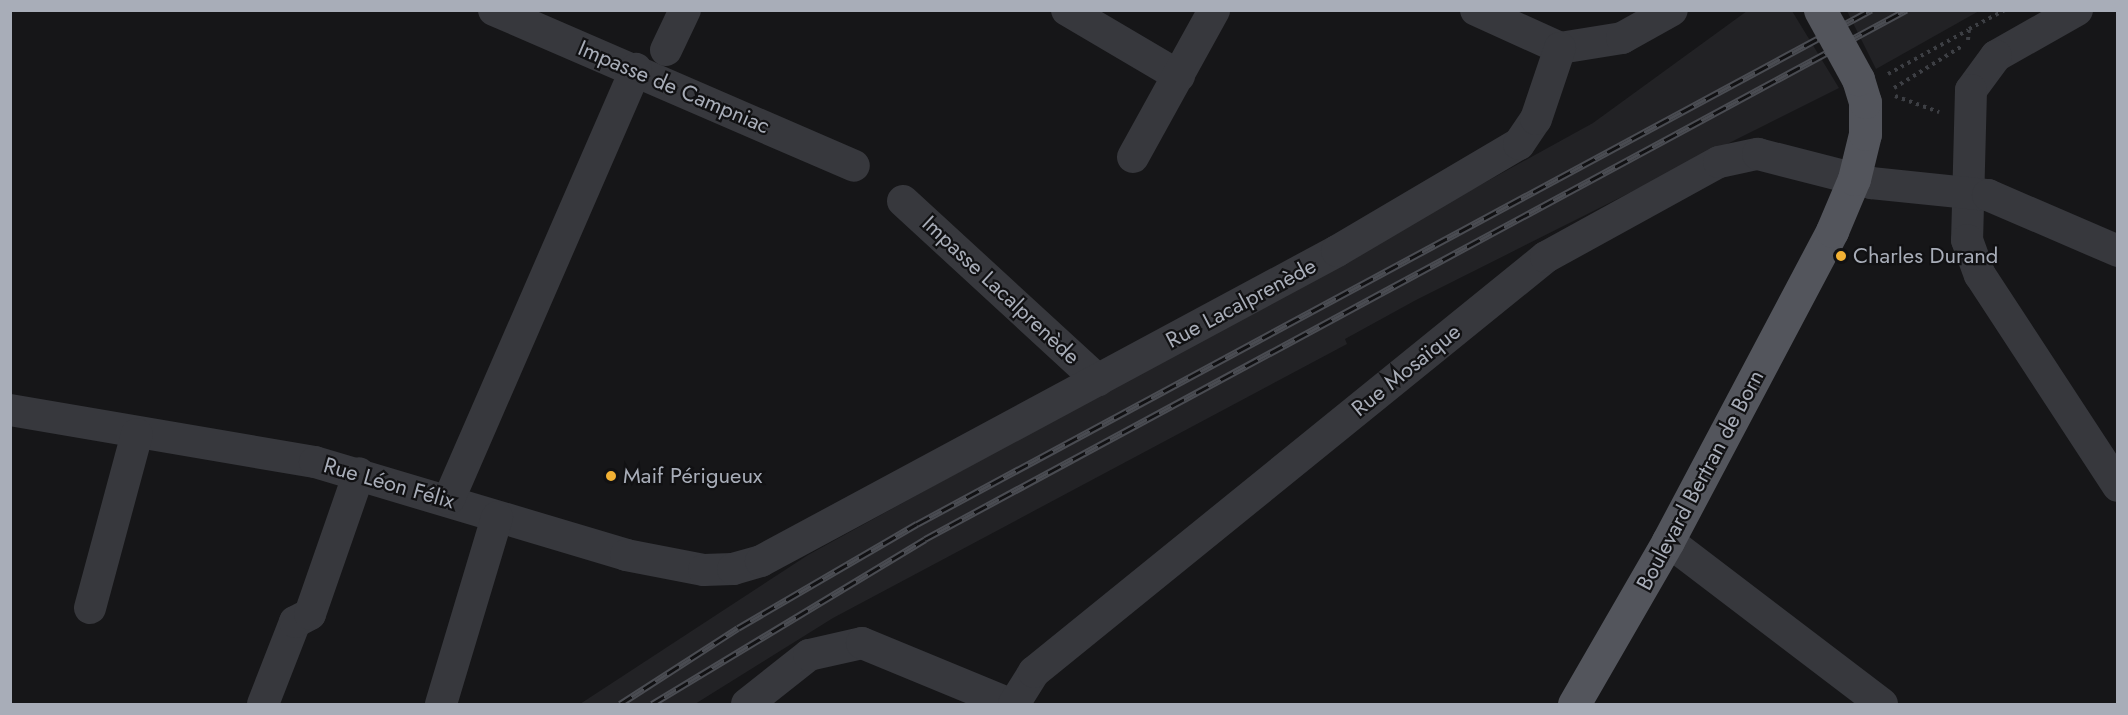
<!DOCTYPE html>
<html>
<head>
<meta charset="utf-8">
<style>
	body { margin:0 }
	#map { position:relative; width:2128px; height:715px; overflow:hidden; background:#161618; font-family:Jost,sans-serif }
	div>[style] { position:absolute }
	.built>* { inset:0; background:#222225 }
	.path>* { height:4px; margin-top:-2px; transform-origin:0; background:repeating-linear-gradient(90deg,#3d3f44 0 3px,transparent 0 7.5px) }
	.minor>* { height:32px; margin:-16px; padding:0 16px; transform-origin:16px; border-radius:16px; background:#37383d }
	.major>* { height:33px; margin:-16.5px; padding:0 16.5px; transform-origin:16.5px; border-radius:16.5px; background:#53555c }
	.rail>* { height:7px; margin-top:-3.5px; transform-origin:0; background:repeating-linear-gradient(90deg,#111113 0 14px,#4a4c52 0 28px); box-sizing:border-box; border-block:2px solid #4a4c52 }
	.major-bridge>* { height:33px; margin:-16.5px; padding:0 16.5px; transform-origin:16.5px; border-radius:16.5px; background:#53555c }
	.dots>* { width:16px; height:16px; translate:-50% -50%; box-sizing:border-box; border:3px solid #111113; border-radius:50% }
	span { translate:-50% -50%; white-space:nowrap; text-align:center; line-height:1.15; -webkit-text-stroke:4.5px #111113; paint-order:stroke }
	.street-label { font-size:22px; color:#a8adb8 }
	.poi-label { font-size:22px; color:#a8adb8 }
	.left { translate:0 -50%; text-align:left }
	.frame { position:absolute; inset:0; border:12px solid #a8adb8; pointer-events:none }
</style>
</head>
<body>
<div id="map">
	<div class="built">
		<i style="clip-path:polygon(1747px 11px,1792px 11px,1839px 88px,1416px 300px,1345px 339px,1347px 344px,833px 618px,695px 704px,580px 704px,808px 555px,1593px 123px)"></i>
		<i style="clip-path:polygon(1847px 11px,1979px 11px,1876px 69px)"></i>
	</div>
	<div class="path">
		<i style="left:1968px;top:40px;width:11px;rotate:-85deg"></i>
		<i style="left:1969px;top:29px;width:40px;rotate:-28deg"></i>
		<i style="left:1888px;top:74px;width:91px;rotate:-28.8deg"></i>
		<i style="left:1894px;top:88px;width:82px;rotate:-31.6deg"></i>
		<i style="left:1895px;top:96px;width:47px;rotate:20deg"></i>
	</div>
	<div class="minor">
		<i style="left:494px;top:10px;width:392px;rotate:23.4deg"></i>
		<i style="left:1067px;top:10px;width:130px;rotate:30.5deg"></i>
		<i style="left:1476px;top:10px;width:92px;rotate:24.3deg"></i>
		<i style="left:1560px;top:48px;width:63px;rotate:-9.2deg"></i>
		<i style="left:1622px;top:38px;width:57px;rotate:-29.2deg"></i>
		<i style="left:2077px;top:10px;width:93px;rotate:150.4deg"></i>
		<i style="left:1996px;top:56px;width:42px;rotate:126.3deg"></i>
		<i style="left:1971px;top:90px;width:150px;rotate:91.5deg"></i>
		<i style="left:1967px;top:240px;width:37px;rotate:70deg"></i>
		<i style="left:1980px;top:275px;width:252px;rotate:56.8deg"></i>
		<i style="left:666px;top:50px;width:44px;rotate:-64.6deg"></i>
		<i style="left:1133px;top:157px;width:168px;rotate:-61.1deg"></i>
		<i style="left:903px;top:201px;width:265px;rotate:42.6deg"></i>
		<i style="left:10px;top:410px;width:309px;rotate:9.7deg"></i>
		<i style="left:315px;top:462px;width:325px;rotate:16.6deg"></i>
		<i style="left:626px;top:555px;width:79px;rotate:10.9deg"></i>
		<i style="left:704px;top:570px;width:29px;rotate:-2deg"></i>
		<i style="left:733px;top:569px;width:29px;rotate:-16deg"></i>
		<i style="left:761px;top:561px;width:654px;rotate:-28.29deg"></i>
		<i style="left:1337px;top:251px;width:211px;rotate:-30.5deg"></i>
		<i style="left:1519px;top:144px;width:30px;rotate:-56deg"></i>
		<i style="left:1536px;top:119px;width:75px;rotate:-71.3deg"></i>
		<i style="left:449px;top:499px;width:469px;rotate:-66.5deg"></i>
		<i style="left:1668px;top:541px;width:269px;rotate:37.3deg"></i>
		<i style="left:90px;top:608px;width:180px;rotate:-74.9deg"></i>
		<i style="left:263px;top:704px;width:88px;rotate:-68.7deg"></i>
		<i style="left:295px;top:622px;width:17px;rotate:-28deg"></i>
		<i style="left:310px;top:614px;width:149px;rotate:-70.8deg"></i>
		<i style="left:441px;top:704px;width:195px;rotate:-73.3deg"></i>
		<i style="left:747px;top:704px;width:79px;rotate:-38.3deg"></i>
		<i style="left:809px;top:655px;width:54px;rotate:-12.8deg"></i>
		<i style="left:862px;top:643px;width:160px;rotate:22.4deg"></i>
		<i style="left:1014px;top:704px;width:38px;rotate:-58deg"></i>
		<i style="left:1034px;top:672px;width:659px;rotate:-39.03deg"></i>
		<i style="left:1546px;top:257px;width:197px;rotate:-28.8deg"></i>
		<i style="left:1719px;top:162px;width:40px;rotate:-12deg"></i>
		<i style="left:1758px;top:154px;width:117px;rotate:14.4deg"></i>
		<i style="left:1871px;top:183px;width:118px;rotate:5.9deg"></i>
		<i style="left:1988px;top:195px;width:142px;rotate:23.3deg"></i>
	</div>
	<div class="major">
		<i style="left:1574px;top:704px;width:188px;rotate:-60deg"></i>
		<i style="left:1668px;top:541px;width:351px;rotate:-62.1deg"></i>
		<i style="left:1832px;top:231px;width:56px;rotate:-67.1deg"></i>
		<i style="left:1854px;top:179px;width:46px;rotate:-76.3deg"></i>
		<i style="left:1865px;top:134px;width:32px;rotate:-90deg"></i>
		<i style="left:1865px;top:102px;width:24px;rotate:-107deg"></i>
	</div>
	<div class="rail">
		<i style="left:620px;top:704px;width:140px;rotate:-32.8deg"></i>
		<i style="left:738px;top:628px;width:207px;rotate:-30.2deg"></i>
		<i style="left:917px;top:524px;width:1084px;rotate:-28.32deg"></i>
		<i style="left:652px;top:704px;width:319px;rotate:-31.1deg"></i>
		<i style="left:925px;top:539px;width:1115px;rotate:-28.34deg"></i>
	</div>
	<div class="major-bridge">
		<i style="left:1820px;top:10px;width:79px;rotate:61.2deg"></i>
	</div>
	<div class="dots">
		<i style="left:1841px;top:256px;background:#f2b134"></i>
		<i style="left:611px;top:476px;background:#f2b134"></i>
	</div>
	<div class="street-label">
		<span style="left:674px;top:87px;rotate:23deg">Impasse de Campniac</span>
		<span style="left:1001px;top:290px;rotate:43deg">Impasse Lacalprenède</span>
		<span style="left:1241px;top:303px;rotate:-28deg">Rue Lacalprenède</span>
		<span style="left:1406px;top:370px;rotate:-39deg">Rue Mosaïque</span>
		<span style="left:1700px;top:480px;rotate:-62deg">Boulevard Bertran de Born</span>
		<span style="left:389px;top:483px;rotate:16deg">Rue Léon Félix</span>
	</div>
	<div class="poi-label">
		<span class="left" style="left:1853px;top:256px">Charles Durand</span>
		<span class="left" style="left:623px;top:476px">Maif Périgueux</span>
	</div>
	<div class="frame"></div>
</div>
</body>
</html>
